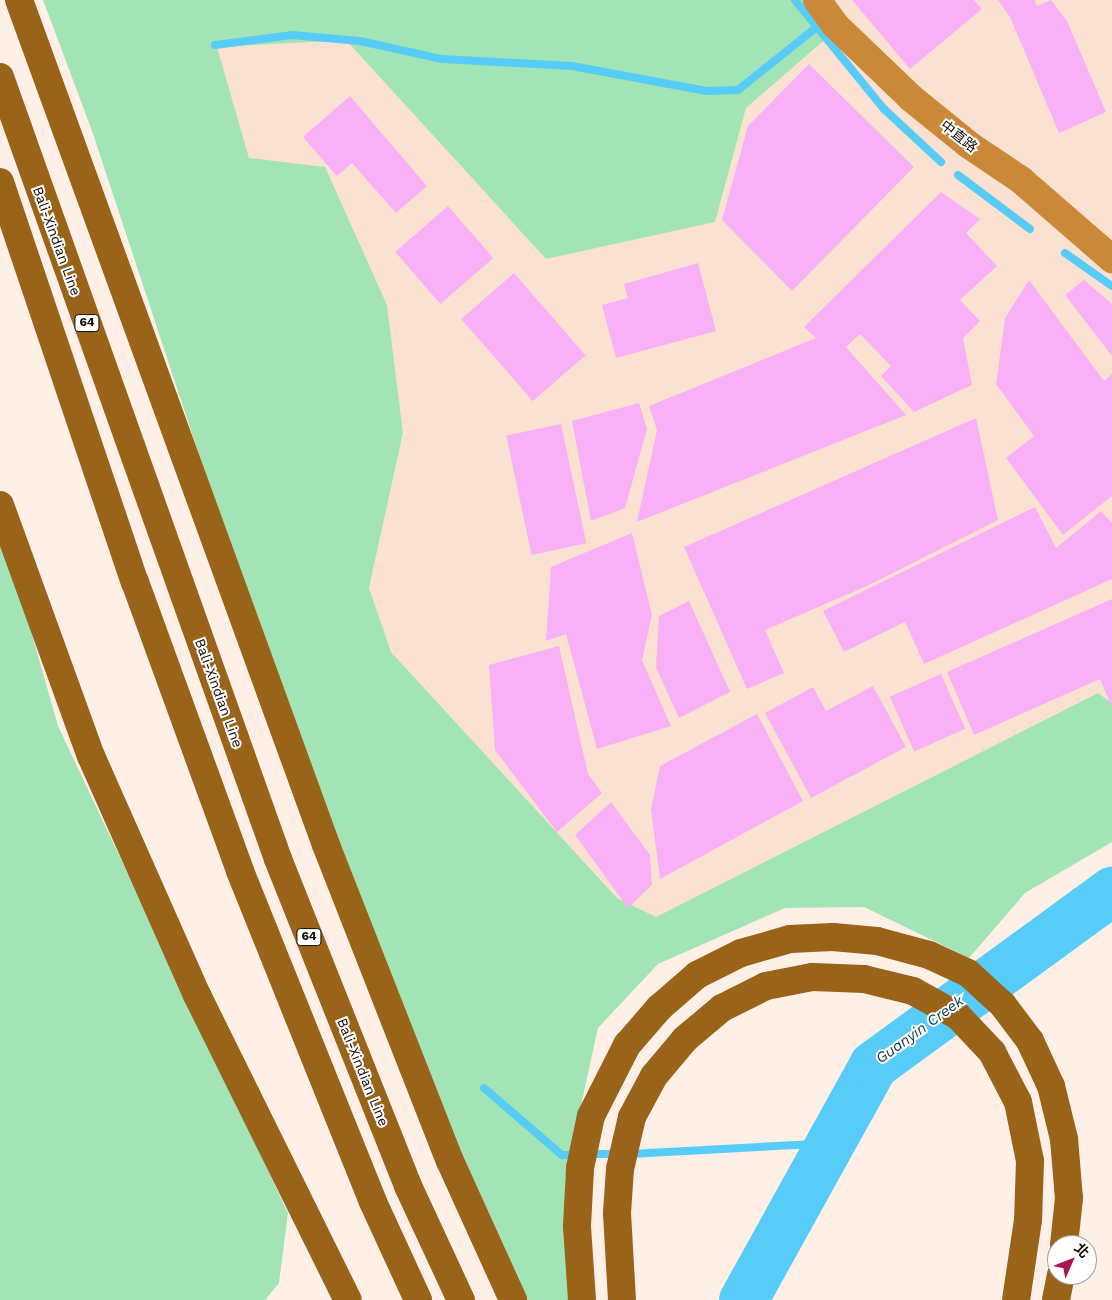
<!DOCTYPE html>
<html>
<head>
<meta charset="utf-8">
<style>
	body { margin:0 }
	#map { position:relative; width:1112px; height:1300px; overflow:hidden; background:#fff0e7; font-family:"Work Sans","Noto Sans TC",sans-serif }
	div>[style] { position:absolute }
	.built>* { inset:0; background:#fbe1d2 }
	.green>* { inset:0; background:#a3e4b6 }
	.stream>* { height:8px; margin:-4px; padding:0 4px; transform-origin:4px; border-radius:4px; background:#57ccf8 }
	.river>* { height:49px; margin:-24.5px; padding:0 24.5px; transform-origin:24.5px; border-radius:24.5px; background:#57ccf8 }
	.building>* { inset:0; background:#f8b1f6; transform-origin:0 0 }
	.secondary>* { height:28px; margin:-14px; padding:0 14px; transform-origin:14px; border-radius:14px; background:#c98938 }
	.highway>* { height:28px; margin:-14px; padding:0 14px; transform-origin:14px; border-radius:14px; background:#99631a }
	span { translate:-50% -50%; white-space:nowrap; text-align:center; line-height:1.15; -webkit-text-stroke:4px #fff; paint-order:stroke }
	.shield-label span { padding:1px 4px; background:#fff; border:1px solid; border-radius:4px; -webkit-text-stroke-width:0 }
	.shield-label { font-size:12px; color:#130b06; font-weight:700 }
	.street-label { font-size:14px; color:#130b06 }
	.water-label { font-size:15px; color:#053c4e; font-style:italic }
	.north { position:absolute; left:1047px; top:1235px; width:50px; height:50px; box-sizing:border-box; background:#fff; border:1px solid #a19d9b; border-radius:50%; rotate:46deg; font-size:14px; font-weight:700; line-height:20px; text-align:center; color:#130b06 }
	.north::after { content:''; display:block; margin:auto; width:18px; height:22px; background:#a91751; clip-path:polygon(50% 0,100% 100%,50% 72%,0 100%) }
</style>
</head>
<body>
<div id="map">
	<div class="built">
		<i style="clip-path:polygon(820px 0,1112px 0,1112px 703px,1098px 693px,656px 917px,617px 898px,391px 652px,369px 588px,403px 433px,325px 167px,249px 159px,217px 47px,346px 39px,546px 259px,715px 222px,746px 108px,841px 27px)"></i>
	</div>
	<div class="green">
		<i style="clip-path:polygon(43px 0,820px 0,841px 26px,746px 108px,715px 222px,546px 259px,346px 40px,217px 47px,249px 158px,325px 167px,387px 305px,403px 433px,369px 588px,391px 652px,617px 898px,656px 917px,1098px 693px,1112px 703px,1112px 842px,1025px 893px,969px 958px,864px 907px,785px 908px,658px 964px,598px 1028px,565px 1178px,569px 1300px,517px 1300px,256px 627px,92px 131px)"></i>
		<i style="clip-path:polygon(0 522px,58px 726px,288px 1213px,279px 1283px,265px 1300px,0 1300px)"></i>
	</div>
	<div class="stream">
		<i style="left:795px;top:0;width:141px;rotate:50.8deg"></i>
		<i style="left:884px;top:109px;width:78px;rotate:42.9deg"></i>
		<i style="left:215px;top:45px;width:78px;rotate:-7.4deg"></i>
		<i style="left:292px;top:35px;width:68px;rotate:5deg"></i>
		<i style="left:360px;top:41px;width:84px;rotate:12.4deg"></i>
		<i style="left:442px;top:59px;width:130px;rotate:3.1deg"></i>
		<i style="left:572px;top:66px;width:137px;rotate:10.5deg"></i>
		<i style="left:707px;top:91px;width:31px;rotate:-2deg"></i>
		<i style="left:738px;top:90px;width:101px;rotate:-38.6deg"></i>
		<i style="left:958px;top:175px;width:90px;rotate:36.9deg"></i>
		<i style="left:1065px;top:253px;width:57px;rotate:35.1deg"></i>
		<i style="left:484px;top:1088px;width:103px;rotate:40.7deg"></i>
		<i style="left:562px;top:1155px;width:15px"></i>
		<i style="left:589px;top:1154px;width:28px"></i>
		<i style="left:629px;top:1154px;width:200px;rotate:-3.1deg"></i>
	</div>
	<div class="river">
		<i style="left:743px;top:1300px;width:269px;rotate:-61deg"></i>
		<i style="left:873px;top:1065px;width:296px;rotate:-36.1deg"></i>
	</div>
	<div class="building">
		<i style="clip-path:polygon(852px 0,974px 0,982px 9px,910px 69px)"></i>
		<i style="clip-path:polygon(998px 0,1035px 0,1037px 6px,1051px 0,1067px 21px,1106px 112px,1059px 133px,1010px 17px)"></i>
		<i style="clip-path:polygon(809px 64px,914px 167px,792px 291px,722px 220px,748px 126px)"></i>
		<i style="clip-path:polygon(350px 96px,427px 186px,396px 213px,352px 163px,337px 176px,303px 137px)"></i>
		<i style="clip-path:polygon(941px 192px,980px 219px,966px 233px,997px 266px,960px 300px,980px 321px,963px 338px,972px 385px,914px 412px,881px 376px,891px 366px,860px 334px,846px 347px,906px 415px,637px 522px,657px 430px,649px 406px,816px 338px,804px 327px)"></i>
		<i style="left:448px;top:206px;width:69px;height:70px;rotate:49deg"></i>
		<i style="clip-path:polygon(698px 263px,716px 331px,616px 358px,602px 305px,628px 298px,624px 284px)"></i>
		<i style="left:514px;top:273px;width:109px;height:70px;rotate:49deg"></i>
		<i style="clip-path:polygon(1029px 280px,1104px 381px,1112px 374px,1112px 496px,1063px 535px,1006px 458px,1034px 436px,996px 384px,1005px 318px)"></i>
		<i style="clip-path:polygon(1084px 280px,1112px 304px,1112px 356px,1065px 295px)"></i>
		<i style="clip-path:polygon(639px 403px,647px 429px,625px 508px,591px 521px,572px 421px)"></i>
		<i style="clip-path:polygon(976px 418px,998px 520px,867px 586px,765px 630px,784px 673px,747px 689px,684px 547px)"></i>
		<i style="left:561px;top:424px;width:122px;height:56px;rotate:78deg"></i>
		<i style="clip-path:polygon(1035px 507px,1056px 548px,1101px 511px,1112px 523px,1112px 579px,924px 664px,905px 622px,844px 652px,823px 611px)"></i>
		<i style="clip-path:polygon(632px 533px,652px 615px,642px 660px,671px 726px,597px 749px,566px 634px,546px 641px,551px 567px)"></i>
		<i style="clip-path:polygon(1112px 599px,1112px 707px,1100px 679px,974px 735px,947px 672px)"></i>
		<i style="clip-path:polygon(689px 601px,730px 692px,679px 718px,656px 668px,659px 616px)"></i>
		<i style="clip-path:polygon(559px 646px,588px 774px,602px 793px,557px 832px,495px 750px,489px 665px)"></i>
		<i style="left:941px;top:674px;width:60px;height:56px;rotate:66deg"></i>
		<i style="clip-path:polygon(873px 686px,906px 747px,811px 798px,765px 713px,813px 687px,826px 711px)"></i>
		<i style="clip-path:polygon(757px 714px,803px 801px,660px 879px,651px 809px,660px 766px)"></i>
		<i style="clip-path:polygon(611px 802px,650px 855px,652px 885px,628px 908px,575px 835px)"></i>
	</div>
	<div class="secondary">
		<i style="left:817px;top:0;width:31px;rotate:54deg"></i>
		<i style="left:835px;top:25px;width:105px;rotate:43.8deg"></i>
		<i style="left:911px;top:98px;width:75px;rotate:39deg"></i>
		<i style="left:969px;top:145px;width:63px;rotate:33.9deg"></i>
		<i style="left:1021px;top:180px;width:121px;rotate:41deg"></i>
	</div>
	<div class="highway">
		<i style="left:19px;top:0;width:899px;rotate:70.03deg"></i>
		<i style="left:326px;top:845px;width:339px;rotate:68.6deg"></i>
		<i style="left:450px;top:1161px;width:153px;rotate:65.6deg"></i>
		<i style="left:0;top:77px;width:830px;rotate:70.43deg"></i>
		<i style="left:278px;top:859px;width:352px;rotate:68.3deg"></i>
		<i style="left:408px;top:1186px;width:126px;rotate:65.1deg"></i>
		<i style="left:0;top:182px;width:422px;rotate:71.4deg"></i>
		<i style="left:135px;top:582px;width:307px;rotate:70deg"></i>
		<i style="left:240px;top:871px;width:357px;rotate:68.1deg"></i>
		<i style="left:373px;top:1202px;width:108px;rotate:65.3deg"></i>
		<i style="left:0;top:505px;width:267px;rotate:70.1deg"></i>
		<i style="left:91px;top:756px;width:261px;rotate:66.1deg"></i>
		<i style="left:197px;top:995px;width:340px;rotate:63.7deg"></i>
		<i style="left:582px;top:1300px;width:74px;rotate:-93.9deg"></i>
		<i style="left:577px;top:1226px;width:58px;rotate:-87deg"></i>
		<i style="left:580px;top:1168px;width:53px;rotate:-78.1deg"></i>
		<i style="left:591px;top:1116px;width:80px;rotate:-63.1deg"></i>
		<i style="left:627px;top:1045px;width:49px;rotate:-49.1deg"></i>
		<i style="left:659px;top:1008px;width:50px;rotate:-41deg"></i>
		<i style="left:697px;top:975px;width:49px;rotate:-26.6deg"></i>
		<i style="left:741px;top:953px;width:51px;rotate:-15.9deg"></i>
		<i style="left:790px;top:939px;width:43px;rotate:-2.7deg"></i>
		<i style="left:833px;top:937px;width:44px;rotate:5.2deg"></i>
		<i style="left:877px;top:941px;width:54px;rotate:15.1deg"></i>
		<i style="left:929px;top:955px;width:43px;rotate:24.8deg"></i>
		<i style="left:968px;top:973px;width:47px;rotate:42.4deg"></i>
		<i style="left:1003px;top:1005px;width:45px;rotate:53.1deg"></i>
		<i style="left:1030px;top:1041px;width:50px;rotate:65deg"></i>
		<i style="left:1051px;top:1086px;width:55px;rotate:76.2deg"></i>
		<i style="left:1064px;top:1139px;width:59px;rotate:85.2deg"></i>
		<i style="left:1069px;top:1198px;width:47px;rotate:96.1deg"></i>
		<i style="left:622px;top:1300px;width:87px;rotate:-93.3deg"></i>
		<i style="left:617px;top:1213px;width:44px;rotate:-86.1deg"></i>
		<i style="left:620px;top:1169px;width:53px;rotate:-77deg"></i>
		<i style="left:632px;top:1117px;width:47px;rotate:-61.8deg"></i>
		<i style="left:654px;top:1076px;width:48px;rotate:-50deg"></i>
		<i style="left:685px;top:1039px;width:48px;rotate:-40deg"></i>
		<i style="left:722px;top:1008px;width:49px;rotate:-26.6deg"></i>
		<i style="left:766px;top:986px;width:47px;rotate:-11.1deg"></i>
		<i style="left:812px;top:977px;width:52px;rotate:2.2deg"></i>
		<i style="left:864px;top:979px;width:50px;rotate:13.8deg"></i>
		<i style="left:913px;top:991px;width:51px;rotate:29.1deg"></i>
		<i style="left:958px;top:1016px;width:50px;rotate:46.6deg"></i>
		<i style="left:992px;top:1052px;width:56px;rotate:62.5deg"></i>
		<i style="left:1018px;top:1102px;width:60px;rotate:78.5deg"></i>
		<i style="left:1030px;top:1161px;width:59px;rotate:91.9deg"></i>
		<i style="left:1028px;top:1220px;width:81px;rotate:98.5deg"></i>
		<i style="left:1056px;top:1300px;width:25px;rotate:-79deg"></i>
	</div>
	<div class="shield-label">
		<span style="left:87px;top:323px">64</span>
		<span style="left:309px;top:937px">64</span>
	</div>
	<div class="street-label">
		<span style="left:959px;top:136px;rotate:38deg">中直路</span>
		<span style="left:57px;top:241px;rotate:70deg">Bali-Xindian Line</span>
		<span style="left:219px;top:693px;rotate:70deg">Bali-Xindian Line</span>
		<span style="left:363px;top:1072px;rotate:68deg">Bali-Xindian Line</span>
	</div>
	<div class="water-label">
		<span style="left:920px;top:1030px;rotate:-36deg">Guanyin Creek</span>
	</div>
	<div class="north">北</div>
</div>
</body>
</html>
